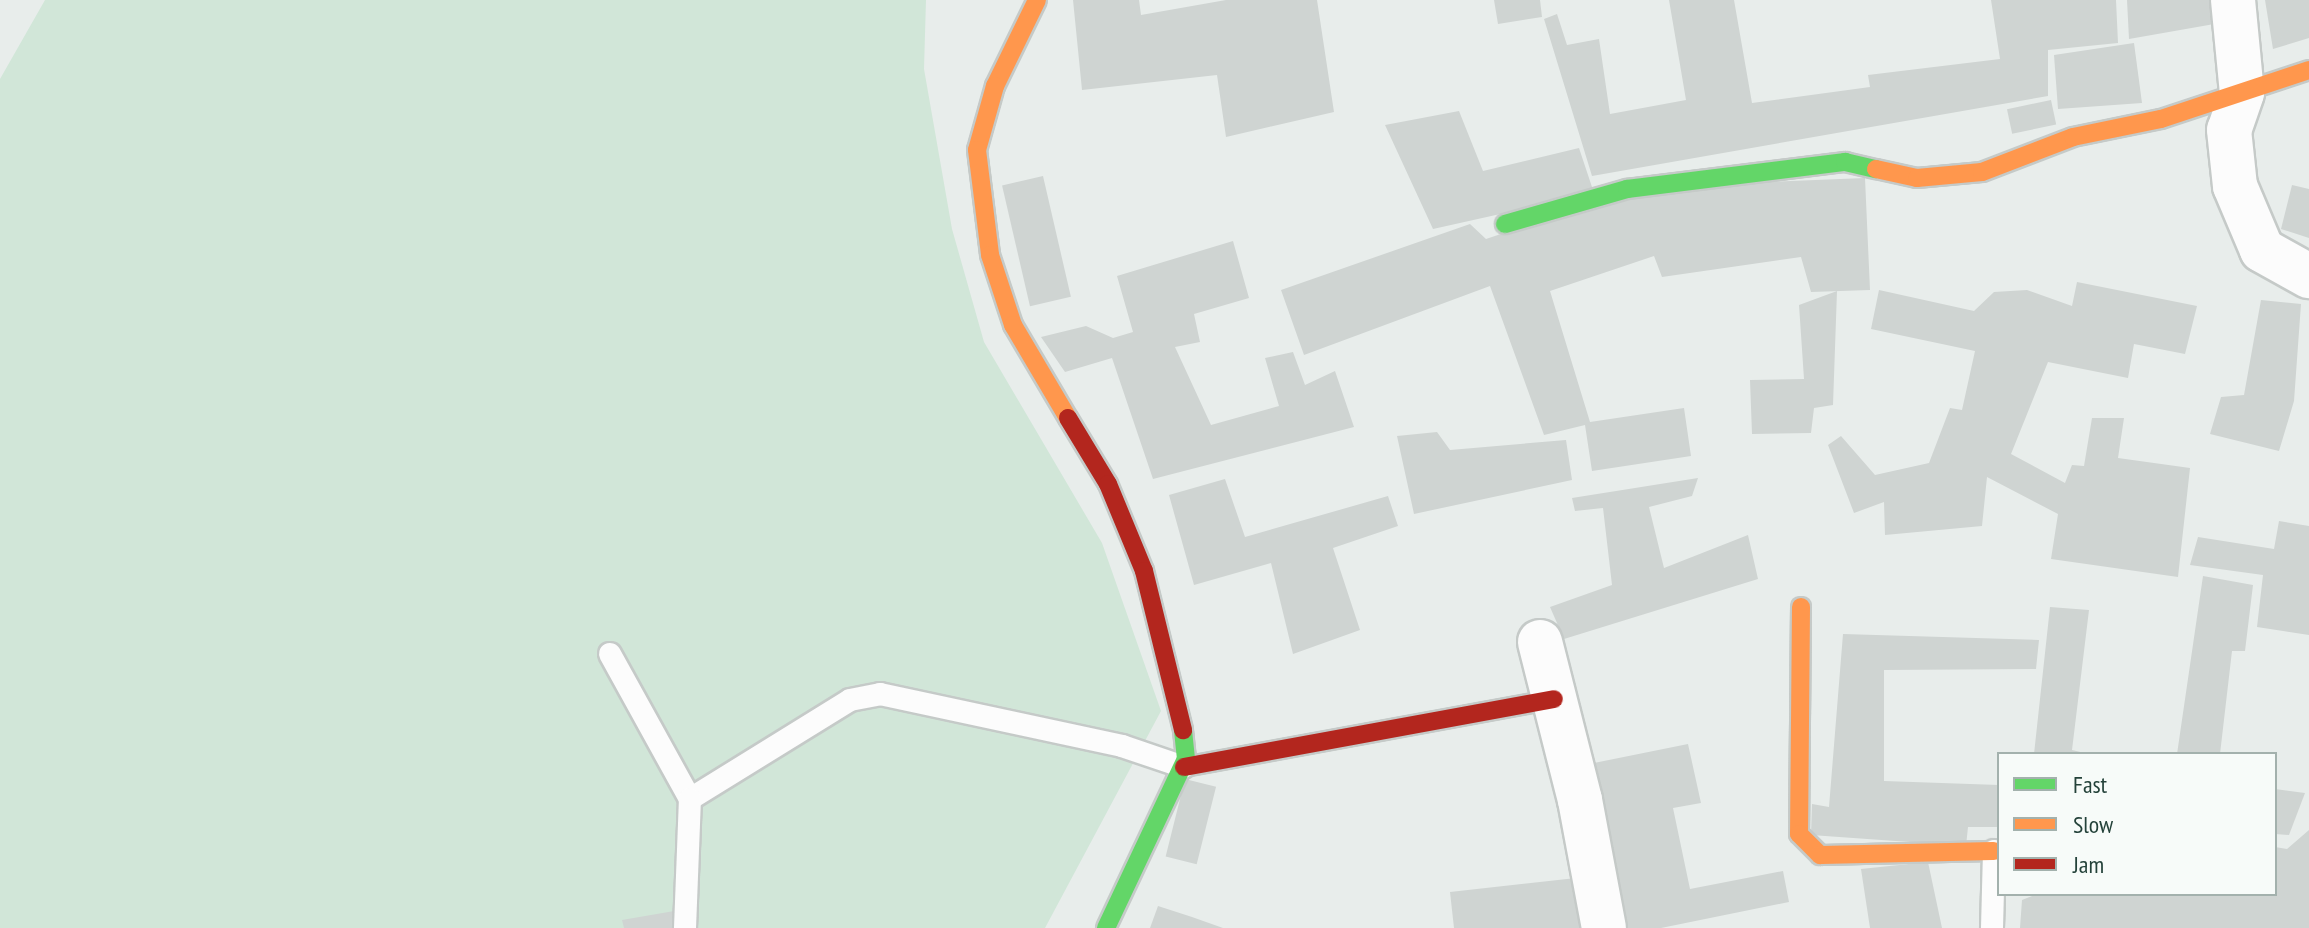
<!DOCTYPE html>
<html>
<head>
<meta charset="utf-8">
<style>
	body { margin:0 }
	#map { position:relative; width:2309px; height:928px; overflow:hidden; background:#e8edeb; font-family:"PT Sans Narrow",sans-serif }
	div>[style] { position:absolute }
	.green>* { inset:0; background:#d1e6d8 }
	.building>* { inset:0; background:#cfd4d2; transform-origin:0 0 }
	.roads { filter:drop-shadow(2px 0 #c5cac8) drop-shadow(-2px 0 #c5cac8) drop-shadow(0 2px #c5cac8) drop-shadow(0 -2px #c5cac8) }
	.lane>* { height:22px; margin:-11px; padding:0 11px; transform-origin:11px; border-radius:11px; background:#fcfcfc }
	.street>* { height:44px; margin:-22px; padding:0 22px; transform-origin:22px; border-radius:22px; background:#fcfcfc }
	.fast>* { height:18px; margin:-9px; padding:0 9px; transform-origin:9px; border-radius:9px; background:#63d668 }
	.slow>* { height:18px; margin:-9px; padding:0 9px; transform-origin:9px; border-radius:9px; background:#ff974d }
	.jam>* { height:18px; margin:-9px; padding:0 9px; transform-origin:9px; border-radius:9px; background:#b3261e }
	span { translate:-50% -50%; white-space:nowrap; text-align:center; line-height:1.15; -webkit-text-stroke:8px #f7fbf9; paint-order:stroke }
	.legend { position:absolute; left:1997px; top:752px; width:280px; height:144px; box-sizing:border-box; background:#f7fbf9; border:2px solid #a3b1ad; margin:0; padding:10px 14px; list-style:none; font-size:24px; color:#24423a }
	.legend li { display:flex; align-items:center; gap:16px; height:40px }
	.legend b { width:40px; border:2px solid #a3b1ad }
</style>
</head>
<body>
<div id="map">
	<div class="green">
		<i style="clip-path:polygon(45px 0,926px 0,924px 69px,952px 229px,984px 342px,1102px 543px,1161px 711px,1045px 928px,0 928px,0 79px)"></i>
	</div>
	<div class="building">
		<i style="clip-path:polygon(1073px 0,1139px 0,1141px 15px,1226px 0,1317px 0,1334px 112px,1226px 137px,1217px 75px,1082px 90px)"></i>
		<i style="clip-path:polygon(1494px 0,1540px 0,1542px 17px,1498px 24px)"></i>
		<i style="clip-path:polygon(1669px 0,1734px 0,1752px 103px,1870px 87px,1868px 75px,2000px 59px,1991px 0,2116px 0,2118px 43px,2048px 50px,2048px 96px,1592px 176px,1544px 19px,1557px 14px,1567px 45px,1599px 39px,1610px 114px,1686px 100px)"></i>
		<i style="clip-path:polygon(2127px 0,2217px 0,2220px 23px,2129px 39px)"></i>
		<i style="clip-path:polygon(2265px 0,2309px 0,2309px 38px,2273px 49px)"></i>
		<i style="clip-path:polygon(2134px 43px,2142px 103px,2058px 109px,2054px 55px)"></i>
		<i style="left:2051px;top:100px;width:25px;height:45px;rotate:78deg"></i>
		<i style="clip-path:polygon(1459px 111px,1483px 171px,1579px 148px,1594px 193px,1433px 229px,1385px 125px)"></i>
		<i style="left:1043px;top:176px;width:124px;height:42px;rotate:77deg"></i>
		<i style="clip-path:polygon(1865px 178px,1870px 290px,1811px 292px,1801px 257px,1662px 277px,1654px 256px,1550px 291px,1590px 422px,1684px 408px,1691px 456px,1592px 471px,1585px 425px,1544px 435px,1490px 286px,1304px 355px,1281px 290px,1470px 224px,1486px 239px,1641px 187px)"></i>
		<i style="clip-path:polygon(2292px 185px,2309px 189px,2309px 238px,2281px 229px)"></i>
		<i style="clip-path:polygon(1233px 241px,1249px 298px,1194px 314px,1200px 342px,1175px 347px,1211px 425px,1279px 406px,1265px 358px,1293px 352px,1305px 385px,1335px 371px,1354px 427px,1153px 479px,1112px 358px,1065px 372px,1041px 337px,1086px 326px,1113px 338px,1133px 332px,1117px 276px)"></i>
		<i style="clip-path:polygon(2077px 282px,2197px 306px,2185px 354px,2134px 344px,2128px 378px,2048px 362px,2011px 454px,2065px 483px,2072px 465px,2084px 466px,2092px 418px,2124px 418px,2118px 458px,2190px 468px,2178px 577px,2051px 559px,2058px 514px,1987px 477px,1982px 526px,1885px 535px,1884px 502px,1854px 513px,1828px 445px,1841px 436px,1875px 475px,1929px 463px,1950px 408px,1962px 410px,1975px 351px,1871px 329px,1879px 290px,1974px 311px,1994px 292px,2027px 290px,2072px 306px)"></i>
		<i style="clip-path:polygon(1837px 291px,1833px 405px,1814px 408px,1811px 433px,1752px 434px,1750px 380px,1804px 379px,1799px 305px)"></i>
		<i style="clip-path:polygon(2261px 300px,2301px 304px,2294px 401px,2279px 451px,2210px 434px,2221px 397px,2244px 395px)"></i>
		<i style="clip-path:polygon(1437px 432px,1450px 450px,1566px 440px,1572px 480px,1414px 514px,1397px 436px)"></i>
		<i style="clip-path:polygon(1698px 478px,1692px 496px,1649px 507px,1664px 568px,1748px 535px,1758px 579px,1564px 639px,1550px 607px,1612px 585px,1603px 508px,1575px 511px,1572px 498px)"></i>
		<i style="clip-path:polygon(1225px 479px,1245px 537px,1388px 496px,1398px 526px,1333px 548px,1360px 630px,1293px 654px,1271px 563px,1194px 585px,1169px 495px)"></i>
		<i style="clip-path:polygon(2279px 521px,2309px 526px,2309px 635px,2257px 627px,2263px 575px,2190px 565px,2198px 537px,2274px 549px)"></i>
		<i style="clip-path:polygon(2203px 576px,2253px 585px,2245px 651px,2232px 651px,2220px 754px,2177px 754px)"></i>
		<i style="clip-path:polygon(2050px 607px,2089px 610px,2072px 750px,2089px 754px,2034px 754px)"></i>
		<i style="clip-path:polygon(1843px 634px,2039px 640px,2036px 669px,1884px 670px,1884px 781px,1999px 785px,1999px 827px,1968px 827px,1966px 846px,1811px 835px,1812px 804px,1829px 807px)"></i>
		<i style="clip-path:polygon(1688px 744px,1701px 803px,1673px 808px,1690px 889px,1783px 871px,1789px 902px,1661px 928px,1628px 928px,1594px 763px)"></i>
		<i style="left:1185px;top:779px;width:32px;height:80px;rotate:14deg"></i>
		<i style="clip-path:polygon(2275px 789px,2305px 793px,2289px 835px,2275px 834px)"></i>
		<i style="clip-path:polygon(2309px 830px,2309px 928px,2020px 928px,2022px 900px,2037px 894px,2275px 894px,2275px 847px,2287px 849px)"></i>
		<i style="clip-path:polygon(1928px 862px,1942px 928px,1870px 928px,1861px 869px)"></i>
		<i style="clip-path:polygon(1576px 878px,1582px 928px,1454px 928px,1450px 892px)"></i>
		<i style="clip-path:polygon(1158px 906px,1192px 917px,1223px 928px,1150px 928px)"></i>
		<i style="clip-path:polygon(680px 910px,683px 928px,624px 928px,622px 920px)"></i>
	</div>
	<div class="roads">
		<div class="lane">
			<i style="left:610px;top:654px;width:166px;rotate:61.1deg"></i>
			<i style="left:690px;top:799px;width:188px;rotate:-31.7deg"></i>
			<i style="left:850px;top:700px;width:31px;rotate:-11deg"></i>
			<i style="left:880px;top:694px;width:248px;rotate:12.1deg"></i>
			<i style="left:1122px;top:746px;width:65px;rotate:18.7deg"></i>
			<i style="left:685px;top:928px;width:129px;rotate:-87.8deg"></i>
			<i style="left:1992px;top:928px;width:77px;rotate:-88.5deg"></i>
		</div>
		<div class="street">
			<i style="left:2233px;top:0;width:93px;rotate:84.5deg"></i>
			<i style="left:2242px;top:93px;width:39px;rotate:109deg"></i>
			<i style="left:2229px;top:130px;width:56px;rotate:83.9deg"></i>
			<i style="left:2235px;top:186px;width:69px;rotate:67.1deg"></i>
			<i style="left:2262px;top:250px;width:54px;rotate:29deg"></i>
			<i style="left:1540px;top:642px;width:163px;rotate:75.8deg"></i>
			<i style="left:1580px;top:800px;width:130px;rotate:79.4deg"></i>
		</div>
		<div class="fast">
			<i style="left:1505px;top:224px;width:127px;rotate:-16deg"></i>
			<i style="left:1627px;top:189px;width:220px;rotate:-7.1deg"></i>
			<i style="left:1845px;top:162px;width:32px;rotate:13deg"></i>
			<i style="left:1106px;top:928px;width:187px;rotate:-64.7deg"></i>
			<i style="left:1186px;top:759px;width:29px;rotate:-96deg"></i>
		</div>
		<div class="slow">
			<i style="left:1037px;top:0;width:96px;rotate:116deg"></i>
			<i style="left:995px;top:86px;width:66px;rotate:105.7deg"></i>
			<i style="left:977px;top:150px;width:106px;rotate:82.9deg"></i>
			<i style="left:990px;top:255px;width:74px;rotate:71.8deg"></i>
			<i style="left:1013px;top:325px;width:108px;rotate:59.4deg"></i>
			<i style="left:1876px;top:169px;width:42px;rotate:12.4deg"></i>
			<i style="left:1917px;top:178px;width:65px;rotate:-5.3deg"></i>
			<i style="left:1982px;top:172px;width:97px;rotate:-21deg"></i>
			<i style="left:2073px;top:137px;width:90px;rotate:-11.6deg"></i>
			<i style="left:2161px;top:119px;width:156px;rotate:-18.3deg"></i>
			<i style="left:1801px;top:607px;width:227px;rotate:90.5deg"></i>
			<i style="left:1799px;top:834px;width:30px;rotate:45deg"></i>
			<i style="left:1820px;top:855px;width:174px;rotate:-1.3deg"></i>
		</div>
		<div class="jam">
			<i style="left:1068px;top:418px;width:77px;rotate:58.8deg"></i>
			<i style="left:1108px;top:484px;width:94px;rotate:67.5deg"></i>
			<i style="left:1144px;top:571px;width:164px;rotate:76.2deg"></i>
			<i style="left:1184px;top:767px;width:376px;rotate:-10.4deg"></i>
		</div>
	</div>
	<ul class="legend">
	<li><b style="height:10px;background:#63d668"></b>Fast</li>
	<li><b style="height:10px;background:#ff974d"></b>Slow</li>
	<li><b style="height:10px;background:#b3261e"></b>Jam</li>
	</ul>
</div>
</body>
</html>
